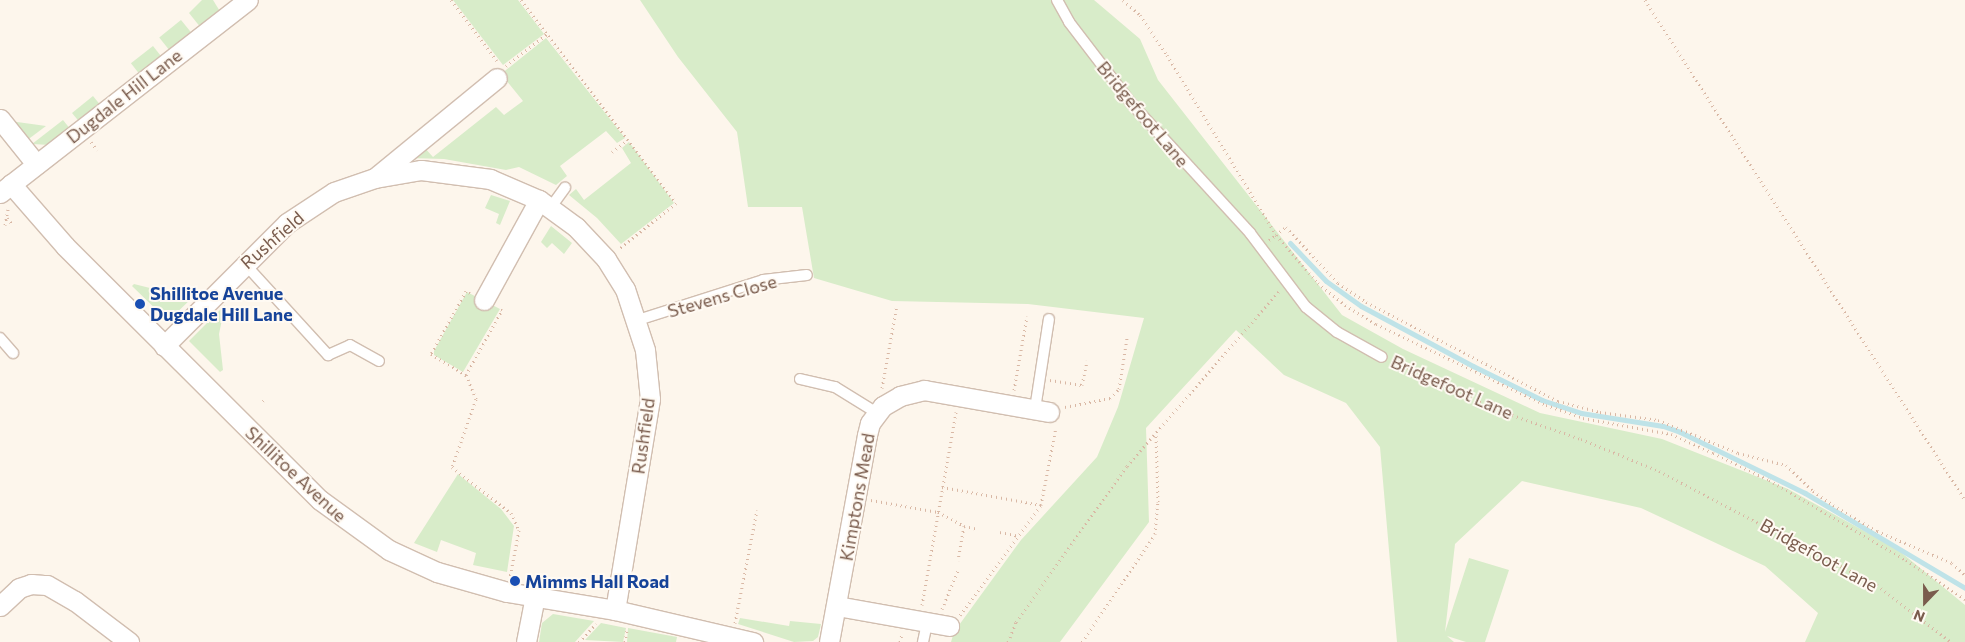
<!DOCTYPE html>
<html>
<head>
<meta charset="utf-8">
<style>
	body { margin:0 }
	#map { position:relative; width:1965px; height:642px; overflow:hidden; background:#fdf6ec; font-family:Commissioner,sans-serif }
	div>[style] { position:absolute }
	.green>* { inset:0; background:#d8ecc9; transform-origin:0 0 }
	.stream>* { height:5px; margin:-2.5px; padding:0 2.5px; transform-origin:2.5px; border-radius:2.5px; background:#bfe3e8 }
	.path>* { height:3px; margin-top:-1.5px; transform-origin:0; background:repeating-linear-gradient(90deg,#d9b8a5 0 1px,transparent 0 5px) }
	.roads { filter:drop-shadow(1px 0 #d1beb0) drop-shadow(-1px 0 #d1beb0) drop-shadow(0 1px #d1beb0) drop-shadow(0 -1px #d1beb0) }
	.service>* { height:10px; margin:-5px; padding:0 5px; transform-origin:5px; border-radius:5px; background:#fff }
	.minor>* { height:19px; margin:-9.5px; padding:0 9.5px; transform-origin:9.5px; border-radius:9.5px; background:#fff }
	.dots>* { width:14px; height:14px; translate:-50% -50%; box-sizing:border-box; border:2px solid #fffaf3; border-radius:50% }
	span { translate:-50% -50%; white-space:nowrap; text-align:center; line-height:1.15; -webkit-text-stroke:4px #fffaf3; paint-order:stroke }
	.street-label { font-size:18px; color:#7a5c4d }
	.transit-label { font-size:18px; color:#164399; font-weight:700 }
	.left { translate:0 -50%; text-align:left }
	.north { position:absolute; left:1900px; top:577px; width:50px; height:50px; -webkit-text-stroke:4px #fffaf3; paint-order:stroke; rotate:202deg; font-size:14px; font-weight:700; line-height:20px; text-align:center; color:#7a5c4d }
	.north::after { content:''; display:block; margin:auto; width:18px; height:22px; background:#7a5c4d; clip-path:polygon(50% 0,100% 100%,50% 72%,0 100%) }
</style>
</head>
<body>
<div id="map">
	<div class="green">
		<i style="clip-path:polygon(202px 0,213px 0,221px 13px,201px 28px,189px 13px)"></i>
		<i style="clip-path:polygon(453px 0,518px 0,544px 34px,503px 65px)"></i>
		<i style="clip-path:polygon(640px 0,1094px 0,1140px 39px,1158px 80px,1342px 315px,1403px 349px,1540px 413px,1662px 439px,1788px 489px,1897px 549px,1965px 605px,1965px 642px,1805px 642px,1818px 613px,1765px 566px,1641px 508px,1522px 481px,1455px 544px,1445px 632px,1469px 558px,1509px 570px,1485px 642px,1466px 642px,1447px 636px,1454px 642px,1397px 642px,1380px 447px,1346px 403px,1284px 375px,1236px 330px,1146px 428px,1149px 522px,1060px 642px,951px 642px,954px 632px,1021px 540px,1097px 457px,1118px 407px,1144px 318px,1028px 304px,892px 301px,814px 278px,802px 207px,748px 207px,737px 132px,678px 57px)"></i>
		<i style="left:181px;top:20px;width:19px;height:28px;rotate:51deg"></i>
		<i style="clip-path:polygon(546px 38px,625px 138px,617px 143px,606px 131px,560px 166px,567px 176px,556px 185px,519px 167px,506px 170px,444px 159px,410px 158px,423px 146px,433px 157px,496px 107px,504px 115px,523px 101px,501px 74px)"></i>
		<i style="left:153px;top:46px;width:16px;height:28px;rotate:52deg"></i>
		<i style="left:93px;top:96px;width:13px;height:27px;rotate:51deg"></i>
		<i style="clip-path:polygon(63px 120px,71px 130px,50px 145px,32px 144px)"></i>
		<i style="clip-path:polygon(10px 121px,46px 126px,26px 141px)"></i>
		<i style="clip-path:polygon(629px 142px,674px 203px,621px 244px,597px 218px,569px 195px,576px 189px,584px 200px,631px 163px,622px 148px)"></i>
		<i style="clip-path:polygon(491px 195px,510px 201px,500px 225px,496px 223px,499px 214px,485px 208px)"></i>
		<i style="clip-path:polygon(551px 226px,572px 243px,564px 254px,552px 243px,547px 248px,541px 242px)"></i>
		<i style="clip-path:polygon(134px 284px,166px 292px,189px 290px,192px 298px,168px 321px,132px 286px)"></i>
		<i style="clip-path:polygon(467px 292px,500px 309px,463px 372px,434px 355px,434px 351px)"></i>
		<i style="clip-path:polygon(225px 305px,219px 334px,223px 370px,220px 372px,189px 341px)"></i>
		<i style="clip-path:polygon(458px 474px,501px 509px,514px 526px,507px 572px,473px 565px,476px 553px,441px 540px,437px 552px,414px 543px)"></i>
		<i style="clip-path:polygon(553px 614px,594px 621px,575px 642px,539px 642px,542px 623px)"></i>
		<i style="clip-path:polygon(740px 618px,789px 626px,790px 621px,821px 624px,818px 637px,813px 641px,794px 642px,738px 624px)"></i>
		<i style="clip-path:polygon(601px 623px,626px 628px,623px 642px,585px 640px)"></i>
		<i style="clip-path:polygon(628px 628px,677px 637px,676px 642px,627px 642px)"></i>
	</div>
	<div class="stream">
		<i style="left:1290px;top:243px;width:52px;rotate:46.5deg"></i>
		<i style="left:1326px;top:281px;width:43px;rotate:35.5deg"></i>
		<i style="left:1361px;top:306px;width:127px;rotate:28.2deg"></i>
		<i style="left:1473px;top:366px;width:77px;rotate:26.2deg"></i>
		<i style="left:1542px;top:400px;width:41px;rotate:18.4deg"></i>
		<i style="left:1581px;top:413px;width:83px;rotate:9deg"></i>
		<i style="left:1663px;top:426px;width:18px;rotate:19deg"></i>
		<i style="left:1680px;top:432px;width:139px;rotate:26deg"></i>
		<i style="left:1805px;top:493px;width:186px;rotate:30.7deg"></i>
	</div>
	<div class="path">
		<i style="left:451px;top:0;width:76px;rotate:53deg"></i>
		<i style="left:521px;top:0;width:255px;rotate:52.6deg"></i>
		<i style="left:676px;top:203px;width:73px;rotate:141.1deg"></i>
		<i style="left:1123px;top:0;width:23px;rotate:41deg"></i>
		<i style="left:1140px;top:15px;width:48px;rotate:56deg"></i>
		<i style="left:1167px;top:55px;width:210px;rotate:58.8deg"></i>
		<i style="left:1276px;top:235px;width:13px;rotate:-39deg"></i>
		<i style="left:1286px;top:227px;width:76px;rotate:47.1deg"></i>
		<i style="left:1338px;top:283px;width:34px;rotate:34deg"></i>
		<i style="left:1366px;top:302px;width:216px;rotate:27.3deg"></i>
		<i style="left:1558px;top:401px;width:43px;rotate:14.7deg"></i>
		<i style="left:1600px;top:412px;width:59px;rotate:7.9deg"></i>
		<i style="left:1658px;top:420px;width:87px;rotate:22.4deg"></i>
		<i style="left:1738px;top:453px;width:49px;rotate:14deg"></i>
		<i style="left:1786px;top:465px;width:37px;rotate:44deg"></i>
		<i style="left:1813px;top:491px;width:24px;rotate:35deg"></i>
		<i style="left:1833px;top:505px;width:51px;rotate:30.6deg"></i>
		<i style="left:1877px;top:531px;width:82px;rotate:23.1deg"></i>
		<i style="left:1952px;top:563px;width:18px;rotate:43deg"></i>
		<i style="left:1645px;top:0;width:594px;rotate:57.38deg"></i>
		<i style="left:506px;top:66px;width:52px;rotate:-38deg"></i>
		<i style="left:91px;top:142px;width:10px;rotate:53deg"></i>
		<i style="left:612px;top:152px;width:20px;rotate:-37deg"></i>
		<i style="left:7px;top:218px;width:9px;rotate:49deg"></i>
		<i style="left:5px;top:225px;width:16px;rotate:-79deg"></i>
		<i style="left:1269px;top:240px;width:9px;rotate:-36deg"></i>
		<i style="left:1276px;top:235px;width:64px;rotate:48.8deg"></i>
		<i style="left:1318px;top:283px;width:35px;rotate:39deg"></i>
		<i style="left:1345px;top:305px;width:36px;rotate:32deg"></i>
		<i style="left:1376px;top:324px;width:188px;rotate:25.5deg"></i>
		<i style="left:1546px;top:405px;width:39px;rotate:19deg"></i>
		<i style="left:1583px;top:418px;width:89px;rotate:10.3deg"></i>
		<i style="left:1671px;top:434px;width:46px;rotate:24.3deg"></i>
		<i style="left:1713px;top:453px;width:62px;rotate:25.7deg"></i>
		<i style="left:1769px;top:480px;width:159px;rotate:30.3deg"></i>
		<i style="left:1906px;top:560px;width:71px;rotate:33.5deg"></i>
		<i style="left:470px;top:293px;width:4px;rotate:-153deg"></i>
		<i style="left:466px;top:291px;width:72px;rotate:119.1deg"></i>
		<i style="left:431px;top:354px;width:41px;rotate:31deg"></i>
		<i style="left:466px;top:375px;width:26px;rotate:67deg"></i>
		<i style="left:476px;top:399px;width:72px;rotate:109.4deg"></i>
		<i style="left:452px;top:467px;width:75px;rotate:37.9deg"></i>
		<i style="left:511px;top:513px;width:19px;rotate:65deg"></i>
		<i style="left:519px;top:530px;width:48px;rotate:100.8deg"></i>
		<i style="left:1394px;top:361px;width:115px;rotate:25.2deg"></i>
		<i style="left:1498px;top:410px;width:88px;rotate:19.3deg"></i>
		<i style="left:1581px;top:439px;width:84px;rotate:22.3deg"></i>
		<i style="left:1659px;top:471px;width:246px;rotate:27.6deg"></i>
		<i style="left:1877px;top:585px;width:93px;rotate:37.6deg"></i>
		<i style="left:466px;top:375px;width:74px;rotate:-61deg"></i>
		<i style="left:502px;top:310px;width:4px;rotate:-153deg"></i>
		<i style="left:1050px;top:380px;width:32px;rotate:9deg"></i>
		<i style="left:1082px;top:385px;width:25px;rotate:-78deg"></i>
		<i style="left:882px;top:388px;width:84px;rotate:-79.8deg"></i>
		<i style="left:1014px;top:390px;width:75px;rotate:-80deg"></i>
		<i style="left:263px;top:401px;width:4px;rotate:-45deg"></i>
		<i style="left:1065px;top:407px;width:46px;rotate:-11.3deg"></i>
		<i style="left:1110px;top:398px;width:13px;rotate:-45deg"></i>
		<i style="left:1119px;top:389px;width:52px;rotate:-81.1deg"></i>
		<i style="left:942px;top:487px;width:101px;rotate:10.3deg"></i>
		<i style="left:871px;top:500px;width:68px;rotate:10.2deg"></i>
		<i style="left:938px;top:512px;width:30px;rotate:28deg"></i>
		<i style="left:964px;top:526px;width:35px;rotate:100deg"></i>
		<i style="left:964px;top:526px;width:14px;rotate:12deg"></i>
		<i style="left:1000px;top:532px;width:19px;rotate:12deg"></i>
		<i style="left:922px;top:605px;width:196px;rotate:-80deg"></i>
		<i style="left:942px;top:609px;width:44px;rotate:-67.5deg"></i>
		<i style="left:960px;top:615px;width:137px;rotate:-53.6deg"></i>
		<i style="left:1041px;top:505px;width:79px;rotate:-79.1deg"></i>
		<i style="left:735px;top:623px;width:115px;rotate:-79deg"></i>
		<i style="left:579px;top:642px;width:25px;rotate:-47deg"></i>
		<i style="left:625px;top:642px;width:12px;rotate:-81deg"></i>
		<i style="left:900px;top:642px;width:8px;rotate:-76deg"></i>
		<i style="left:1008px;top:642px;width:22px;rotate:-68deg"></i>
		<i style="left:1016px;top:622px;width:191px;rotate:-54.6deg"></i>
		<i style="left:1127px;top:466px;width:233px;rotate:-49deg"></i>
		<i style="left:1082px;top:642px;width:130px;rotate:-55.9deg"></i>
		<i style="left:1155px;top:534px;width:32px;rotate:-85deg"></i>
		<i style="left:1158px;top:502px;width:69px;rotate:-91.7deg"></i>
	</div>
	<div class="roads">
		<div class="service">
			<i style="left:1057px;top:0;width:25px;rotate:61deg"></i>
			<i style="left:1069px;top:22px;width:102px;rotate:52.6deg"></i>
			<i style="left:1131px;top:103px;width:176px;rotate:47.5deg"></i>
			<i style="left:1250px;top:233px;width:93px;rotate:52.9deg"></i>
			<i style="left:1306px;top:307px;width:40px;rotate:39deg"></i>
			<i style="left:1337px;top:332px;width:51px;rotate:29.1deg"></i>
			<i style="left:551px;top:207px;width:24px;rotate:-54deg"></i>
			<i style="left:244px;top:263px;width:125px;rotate:47.6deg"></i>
			<i style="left:328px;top:355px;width:24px;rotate:-24deg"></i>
			<i style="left:350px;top:345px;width:33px;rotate:29deg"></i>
			<i style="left:638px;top:320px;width:131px;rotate:-17.7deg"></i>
			<i style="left:763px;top:280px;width:44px;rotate:-6.5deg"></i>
			<i style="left:0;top:338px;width:20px;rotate:49deg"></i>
			<i style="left:800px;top:379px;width:36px;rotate:13deg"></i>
			<i style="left:835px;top:387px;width:49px;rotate:31.8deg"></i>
			<i style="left:1035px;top:409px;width:91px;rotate:-81.2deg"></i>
			<i style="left:923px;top:642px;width:19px;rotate:-78deg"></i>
		</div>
		<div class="minor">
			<i style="left:0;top:119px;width:58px;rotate:51.3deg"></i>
			<i style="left:376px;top:177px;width:156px;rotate:-39.3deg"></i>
			<i style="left:11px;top:184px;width:82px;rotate:48.9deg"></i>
			<i style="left:65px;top:246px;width:360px;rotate:44.9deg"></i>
			<i style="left:320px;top:500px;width:85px;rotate:35.9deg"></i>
			<i style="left:389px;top:550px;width:53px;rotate:24.6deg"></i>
			<i style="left:437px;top:572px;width:73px;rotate:15.9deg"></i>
			<i style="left:507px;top:592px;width:109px;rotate:9.5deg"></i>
			<i style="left:615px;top:610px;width:142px;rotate:13.1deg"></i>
			<i style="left:0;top:193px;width:314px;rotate:-37.9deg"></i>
			<i style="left:484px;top:300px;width:114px;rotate:-61.2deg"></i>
			<i style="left:164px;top:346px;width:174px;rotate:-45deg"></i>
			<i style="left:287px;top:223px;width:56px;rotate:-33.4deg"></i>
			<i style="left:334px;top:192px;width:43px;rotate:-18.9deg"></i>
			<i style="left:375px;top:178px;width:47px;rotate:-9.9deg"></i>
			<i style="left:421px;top:170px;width:70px;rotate:7.4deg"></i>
			<i style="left:490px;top:179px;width:53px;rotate:23.2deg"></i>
			<i style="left:539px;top:200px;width:46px;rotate:36.1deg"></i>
			<i style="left:576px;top:227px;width:44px;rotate:46.8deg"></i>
			<i style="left:606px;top:259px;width:36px;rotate:58deg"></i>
			<i style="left:625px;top:289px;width:64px;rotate:71.8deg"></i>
			<i style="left:645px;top:350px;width:49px;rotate:84.2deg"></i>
			<i style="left:650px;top:399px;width:214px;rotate:99.4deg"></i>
			<i style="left:0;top:606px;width:26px;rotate:-43deg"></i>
			<i style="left:19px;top:588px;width:13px;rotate:-18deg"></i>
			<i style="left:31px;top:584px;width:16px;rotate:4deg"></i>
			<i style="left:47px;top:585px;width:32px;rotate:30deg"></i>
			<i style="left:75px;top:601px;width:68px;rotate:37.2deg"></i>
			<i style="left:837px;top:606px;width:114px;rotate:10.1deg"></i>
			<i style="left:526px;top:642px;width:47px;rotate:-78.9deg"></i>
			<i style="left:829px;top:642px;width:210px;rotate:-79.6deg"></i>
			<i style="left:867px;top:435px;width:12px;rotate:-76deg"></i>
			<i style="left:870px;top:423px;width:21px;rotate:-53deg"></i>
			<i style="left:883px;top:406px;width:20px;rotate:-30deg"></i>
			<i style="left:900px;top:396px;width:25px;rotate:-14deg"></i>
			<i style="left:924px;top:390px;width:127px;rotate:10deg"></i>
		</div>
	</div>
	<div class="dots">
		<i style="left:140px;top:304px;background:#1a4fb4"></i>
		<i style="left:515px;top:581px;background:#1a4fb4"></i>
	</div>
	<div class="street-label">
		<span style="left:124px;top:96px;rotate:-38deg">Dugdale Hill Lane</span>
		<span style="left:1143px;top:114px;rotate:50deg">Bridgefoot Lane</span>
		<span style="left:272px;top:240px;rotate:-41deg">Rushfield</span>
		<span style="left:722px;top:296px;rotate:-16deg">Stevens Close</span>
		<span style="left:1452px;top:387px;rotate:24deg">Bridgefoot Lane</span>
		<span style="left:643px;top:436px;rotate:-82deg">Rushfield</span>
		<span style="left:296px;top:474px;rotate:43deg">Shillitoe Avenue</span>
		<span style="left:857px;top:497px;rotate:-80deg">Kimptons Mead</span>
		<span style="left:1819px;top:555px;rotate:29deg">Bridgefoot Lane</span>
	</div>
	<div class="transit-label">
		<span class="left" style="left:150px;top:304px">Shillitoe Avenue<br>Dugdale Hill Lane</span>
		<span class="left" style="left:525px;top:581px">Mimms Hall Road</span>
	</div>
	<div class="north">N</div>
</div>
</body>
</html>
